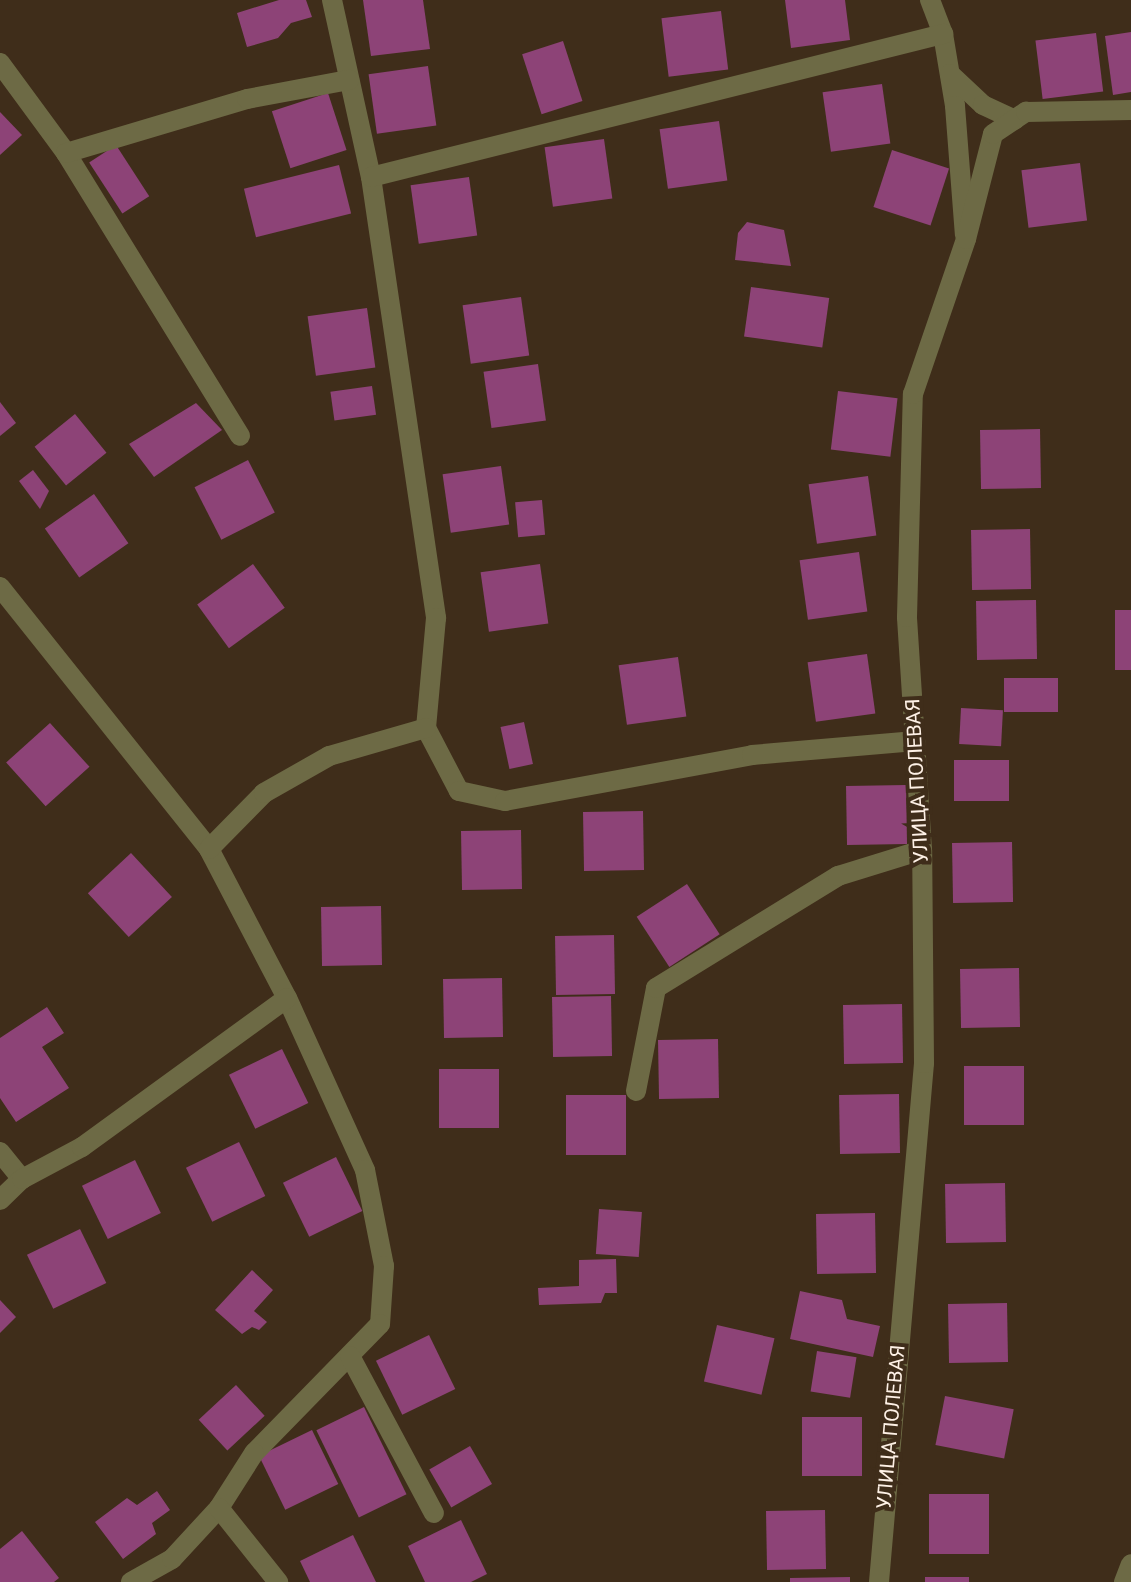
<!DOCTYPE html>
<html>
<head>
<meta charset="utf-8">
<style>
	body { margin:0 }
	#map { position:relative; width:1131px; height:1582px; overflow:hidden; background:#3f2d1a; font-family:Roboto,sans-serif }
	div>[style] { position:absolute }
	.building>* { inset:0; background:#8d4377; transform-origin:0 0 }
	.minor>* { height:20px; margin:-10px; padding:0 10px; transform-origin:10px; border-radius:10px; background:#6d6a45 }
	.tertiary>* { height:20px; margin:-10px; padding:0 10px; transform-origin:10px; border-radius:10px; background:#6d6a45 }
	span { translate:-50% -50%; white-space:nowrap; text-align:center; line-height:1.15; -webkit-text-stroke:8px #3f2d1a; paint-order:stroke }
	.street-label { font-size:20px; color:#fef1e6 }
</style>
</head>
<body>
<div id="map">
	<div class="building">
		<i style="clip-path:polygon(279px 0,306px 0,312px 17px,291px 23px,278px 38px,247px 47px,237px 13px)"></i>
		<i style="clip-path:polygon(363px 0,423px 0,430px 49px,371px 56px)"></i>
		<i style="clip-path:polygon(785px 0,845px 0,850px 40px,791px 48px)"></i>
		<i style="left:721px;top:11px;width:59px;height:60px;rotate:83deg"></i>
		<i style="clip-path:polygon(1131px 32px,1131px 92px,1113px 95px,1105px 36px)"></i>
		<i style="left:1096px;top:33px;width:59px;height:61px;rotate:83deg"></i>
		<i style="left:563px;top:41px;width:63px;height:43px;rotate:72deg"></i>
		<i style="left:428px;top:66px;width:60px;height:60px;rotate:82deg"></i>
		<i style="left:882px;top:84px;width:60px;height:60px;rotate:82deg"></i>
		<i style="left:328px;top:93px;width:60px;height:59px;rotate:72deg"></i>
		<i style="clip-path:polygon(0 112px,22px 135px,0 155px)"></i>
		<i style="left:719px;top:121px;width:60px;height:60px;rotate:82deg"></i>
		<i style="left:604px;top:139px;width:60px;height:60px;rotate:82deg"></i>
		<i style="left:116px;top:145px;width:61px;height:32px;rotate:57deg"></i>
		<i style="left:892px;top:150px;width:60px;height:60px;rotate:18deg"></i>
		<i style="left:1080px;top:163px;width:58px;height:59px;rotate:83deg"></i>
		<i style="left:339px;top:165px;width:50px;height:98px;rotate:76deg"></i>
		<i style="left:469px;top:177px;width:59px;height:59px;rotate:82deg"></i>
		<i style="clip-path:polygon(747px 222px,784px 230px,791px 266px,735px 260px,738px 233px)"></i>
		<i style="left:751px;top:287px;width:79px;height:50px;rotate:8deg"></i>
		<i style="left:521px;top:297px;width:59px;height:59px;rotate:82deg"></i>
		<i style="left:367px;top:308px;width:60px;height:60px;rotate:82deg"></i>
		<i style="left:538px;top:364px;width:57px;height:55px;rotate:82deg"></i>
		<i style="left:372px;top:386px;width:29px;height:42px;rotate:82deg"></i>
		<i style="left:838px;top:391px;width:60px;height:59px;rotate:7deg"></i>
		<i style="clip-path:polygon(0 402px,16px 423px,0 436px)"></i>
		<i style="clip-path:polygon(196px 403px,222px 430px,154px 477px,129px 444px)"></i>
		<i style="left:75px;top:414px;width:50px;height:52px;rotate:51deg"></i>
		<i style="left:1040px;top:429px;width:59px;height:60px;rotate:89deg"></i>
		<i style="left:248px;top:460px;width:59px;height:60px;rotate:63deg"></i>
		<i style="left:501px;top:466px;width:59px;height:59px;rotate:82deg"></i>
		<i style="clip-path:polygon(33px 470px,49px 491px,40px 509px,19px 481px)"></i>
		<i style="left:868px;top:476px;width:60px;height:60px;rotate:82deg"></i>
		<i style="left:94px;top:494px;width:60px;height:60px;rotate:55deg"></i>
		<i style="left:542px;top:500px;width:35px;height:27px;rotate:85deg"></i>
		<i style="left:1030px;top:529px;width:60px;height:59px;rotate:89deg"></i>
		<i style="left:859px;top:552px;width:60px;height:60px;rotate:82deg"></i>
		<i style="left:253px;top:564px;width:54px;height:69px;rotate:54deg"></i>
		<i style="left:540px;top:564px;width:60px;height:60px;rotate:82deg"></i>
		<i style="left:1036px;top:600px;width:59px;height:60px;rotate:89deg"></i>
		<i style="left:1115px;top:610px;width:16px;height:60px"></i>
		<i style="left:867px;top:654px;width:60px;height:60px;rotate:82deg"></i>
		<i style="left:678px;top:657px;width:60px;height:60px;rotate:82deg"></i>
		<i style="left:1058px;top:678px;width:34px;height:54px;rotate:90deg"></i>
		<i style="left:961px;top:708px;width:42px;height:36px;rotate:3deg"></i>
		<i style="left:524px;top:722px;width:43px;height:24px;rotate:78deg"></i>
		<i style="left:50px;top:723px;width:59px;height:59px;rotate:48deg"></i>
		<i style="left:954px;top:760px;width:55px;height:41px"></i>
		<i style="left:906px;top:785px;width:59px;height:60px;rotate:89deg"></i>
		<i style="left:643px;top:811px;width:59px;height:60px;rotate:89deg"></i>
		<i style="left:521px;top:830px;width:59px;height:60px;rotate:89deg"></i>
		<i style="left:1012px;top:842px;width:60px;height:60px;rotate:89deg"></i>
		<i style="left:131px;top:853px;width:60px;height:59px;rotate:47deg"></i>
		<i style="left:687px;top:884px;width:60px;height:60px;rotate:57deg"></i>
		<i style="left:381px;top:906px;width:59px;height:60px;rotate:89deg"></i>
		<i style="left:614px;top:935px;width:59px;height:59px;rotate:89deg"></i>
		<i style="left:1019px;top:968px;width:59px;height:59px;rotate:89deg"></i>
		<i style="left:502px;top:978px;width:59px;height:59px;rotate:89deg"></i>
		<i style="left:611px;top:996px;width:60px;height:59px;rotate:89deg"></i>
		<i style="left:902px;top:1004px;width:59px;height:59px;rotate:89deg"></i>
		<i style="clip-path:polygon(47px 1007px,64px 1033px,42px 1047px,69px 1088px,16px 1122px,0 1098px,0 1038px)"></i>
		<i style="left:718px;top:1039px;width:59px;height:60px;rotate:89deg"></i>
		<i style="left:282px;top:1049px;width:60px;height:59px;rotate:64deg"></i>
		<i style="left:1024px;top:1066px;width:59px;height:60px;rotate:90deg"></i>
		<i style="left:499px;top:1069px;width:59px;height:60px;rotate:90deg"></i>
		<i style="left:899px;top:1094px;width:59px;height:60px;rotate:89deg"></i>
		<i style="left:566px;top:1095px;width:60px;height:60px"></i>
		<i style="left:239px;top:1142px;width:60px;height:59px;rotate:64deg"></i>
		<i style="left:336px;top:1157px;width:60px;height:59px;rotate:64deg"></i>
		<i style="left:135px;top:1160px;width:59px;height:59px;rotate:64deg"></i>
		<i style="left:1005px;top:1183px;width:59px;height:60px;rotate:89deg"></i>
		<i style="left:599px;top:1209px;width:43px;height:45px;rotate:4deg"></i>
		<i style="left:875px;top:1213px;width:60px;height:59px;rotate:89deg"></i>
		<i style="left:80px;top:1229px;width:60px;height:59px;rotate:64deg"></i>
		<i style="clip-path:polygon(616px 1259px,617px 1293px,605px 1293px,601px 1303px,539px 1305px,538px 1288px,579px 1286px,579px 1260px)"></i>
		<i style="clip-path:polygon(252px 1270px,273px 1290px,254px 1311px,267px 1322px,259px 1330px,252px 1327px,242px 1334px,215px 1310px)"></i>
		<i style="clip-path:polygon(800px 1291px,842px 1300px,847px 1319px,880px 1326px,873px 1357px,790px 1339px)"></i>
		<i style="clip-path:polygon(0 1300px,16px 1317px,0 1333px)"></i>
		<i style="left:1007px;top:1303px;width:59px;height:59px;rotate:89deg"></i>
		<i style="left:717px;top:1325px;width:59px;height:58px;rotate:13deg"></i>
		<i style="left:429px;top:1335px;width:60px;height:59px;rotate:64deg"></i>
		<i style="left:817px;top:1351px;width:40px;height:41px;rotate:9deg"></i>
		<i style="left:236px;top:1385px;width:42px;height:51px;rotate:47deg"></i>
		<i style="left:945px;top:1396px;width:70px;height:50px;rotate:11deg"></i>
		<i style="left:364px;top:1407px;width:97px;height:53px;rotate:64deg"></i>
		<i style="left:862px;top:1417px;width:59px;height:60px;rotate:90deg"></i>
		<i style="left:312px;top:1430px;width:60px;height:59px;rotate:64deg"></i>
		<i style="left:470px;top:1446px;width:44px;height:47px;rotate:60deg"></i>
		<i style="clip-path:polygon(157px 1491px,170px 1510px,152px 1523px,156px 1534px,123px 1559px,95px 1522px,127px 1498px,137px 1505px)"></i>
		<i style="left:929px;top:1494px;width:60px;height:60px"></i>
		<i style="left:825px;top:1510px;width:59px;height:59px;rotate:89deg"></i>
		<i style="clip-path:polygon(461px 1520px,487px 1574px,471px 1582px,425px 1582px,408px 1546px)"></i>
		<i style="clip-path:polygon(22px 1531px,59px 1578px,54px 1582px,0 1582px,0 1549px)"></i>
		<i style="clip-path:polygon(353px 1535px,376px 1582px,310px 1582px,300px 1561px)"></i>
		<i style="clip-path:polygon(850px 1577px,850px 1582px,790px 1582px,790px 1578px)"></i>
		<i style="left:925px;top:1577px;width:44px;height:5px"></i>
	</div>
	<div class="minor">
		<i style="left:332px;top:0;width:181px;rotate:77.6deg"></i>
		<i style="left:371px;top:177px;width:446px;rotate:81.6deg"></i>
		<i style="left:436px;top:618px;width:110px;rotate:95.2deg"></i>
		<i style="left:426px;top:728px;width:71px;rotate:62.4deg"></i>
		<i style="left:459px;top:791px;width:47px;rotate:12.3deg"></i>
		<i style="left:505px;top:801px;width:251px;rotate:-10.5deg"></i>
		<i style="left:752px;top:755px;width:164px;rotate:-4.9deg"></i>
		<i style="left:930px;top:0;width:36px;rotate:69deg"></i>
		<i style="left:943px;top:34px;width:73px;rotate:80.5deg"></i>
		<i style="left:955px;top:106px;width:129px;rotate:85.6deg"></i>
		<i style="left:0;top:63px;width:112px;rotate:53.7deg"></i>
		<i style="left:66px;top:153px;width:332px;rotate:58.4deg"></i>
		<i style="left:950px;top:74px;width:45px;rotate:43.2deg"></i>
		<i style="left:983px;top:105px;width:35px;rotate:25deg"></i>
		<i style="left:66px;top:153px;width:189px;rotate:-16.6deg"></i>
		<i style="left:247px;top:99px;width:104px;rotate:-10.6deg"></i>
		<i style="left:371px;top:177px;width:590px;rotate:-14.04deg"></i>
		<i style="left:0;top:587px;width:335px;rotate:51.4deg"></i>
		<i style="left:209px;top:849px;width:168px;rotate:62.4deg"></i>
		<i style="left:287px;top:998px;width:189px;rotate:65.6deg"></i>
		<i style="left:365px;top:1170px;width:98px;rotate:78.8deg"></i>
		<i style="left:384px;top:1266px;width:58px;rotate:93.9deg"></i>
		<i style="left:380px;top:1324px;width:180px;rotate:134.3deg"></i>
		<i style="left:254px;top:1453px;width:65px;rotate:122.5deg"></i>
		<i style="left:209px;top:849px;width:78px;rotate:-45.5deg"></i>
		<i style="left:264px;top:793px;width:75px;rotate:-29.6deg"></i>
		<i style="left:329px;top:756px;width:101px;rotate:-16.1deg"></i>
		<i style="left:636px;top:1091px;width:105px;rotate:-79deg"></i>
		<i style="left:656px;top:988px;width:214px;rotate:-31.6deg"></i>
		<i style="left:838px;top:876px;width:88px;rotate:-17.2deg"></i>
		<i style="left:0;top:1152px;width:35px;rotate:51deg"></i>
		<i style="left:0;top:1200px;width:30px;rotate:-44deg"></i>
		<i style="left:22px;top:1179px;width:68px;rotate:-28.1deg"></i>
		<i style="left:82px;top:1147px;width:253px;rotate:-36deg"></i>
		<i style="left:350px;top:1356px;width:178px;rotate:61.9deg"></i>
		<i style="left:131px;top:1582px;width:47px;rotate:-29.3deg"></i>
		<i style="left:172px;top:1559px;width:69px;rotate:-47.3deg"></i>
		<i style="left:219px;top:1508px;width:95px;rotate:51.4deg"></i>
		<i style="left:1124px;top:1582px;width:19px;rotate:-69deg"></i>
	</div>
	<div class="tertiary">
		<i style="left:879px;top:1582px;width:521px;rotate:-85.04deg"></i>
		<i style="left:924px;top:1063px;width:213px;rotate:-90.5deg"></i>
		<i style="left:922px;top:850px;width:233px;rotate:-93.7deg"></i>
		<i style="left:907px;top:617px;width:223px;rotate:-88.5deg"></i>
		<i style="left:913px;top:394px;width:164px;rotate:-71.1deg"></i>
		<i style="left:966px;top:239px;width:108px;rotate:-75.6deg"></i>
		<i style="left:993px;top:134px;width:40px;rotate:-34deg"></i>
		<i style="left:1026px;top:112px;width:105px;rotate:-1.1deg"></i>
	</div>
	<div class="street-label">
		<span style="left:917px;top:781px;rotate:-93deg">УЛИЦА ПОЛЕВАЯ</span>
		<span style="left:891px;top:1427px;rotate:-85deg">УЛИЦА ПОЛЕВАЯ</span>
	</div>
</div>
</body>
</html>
